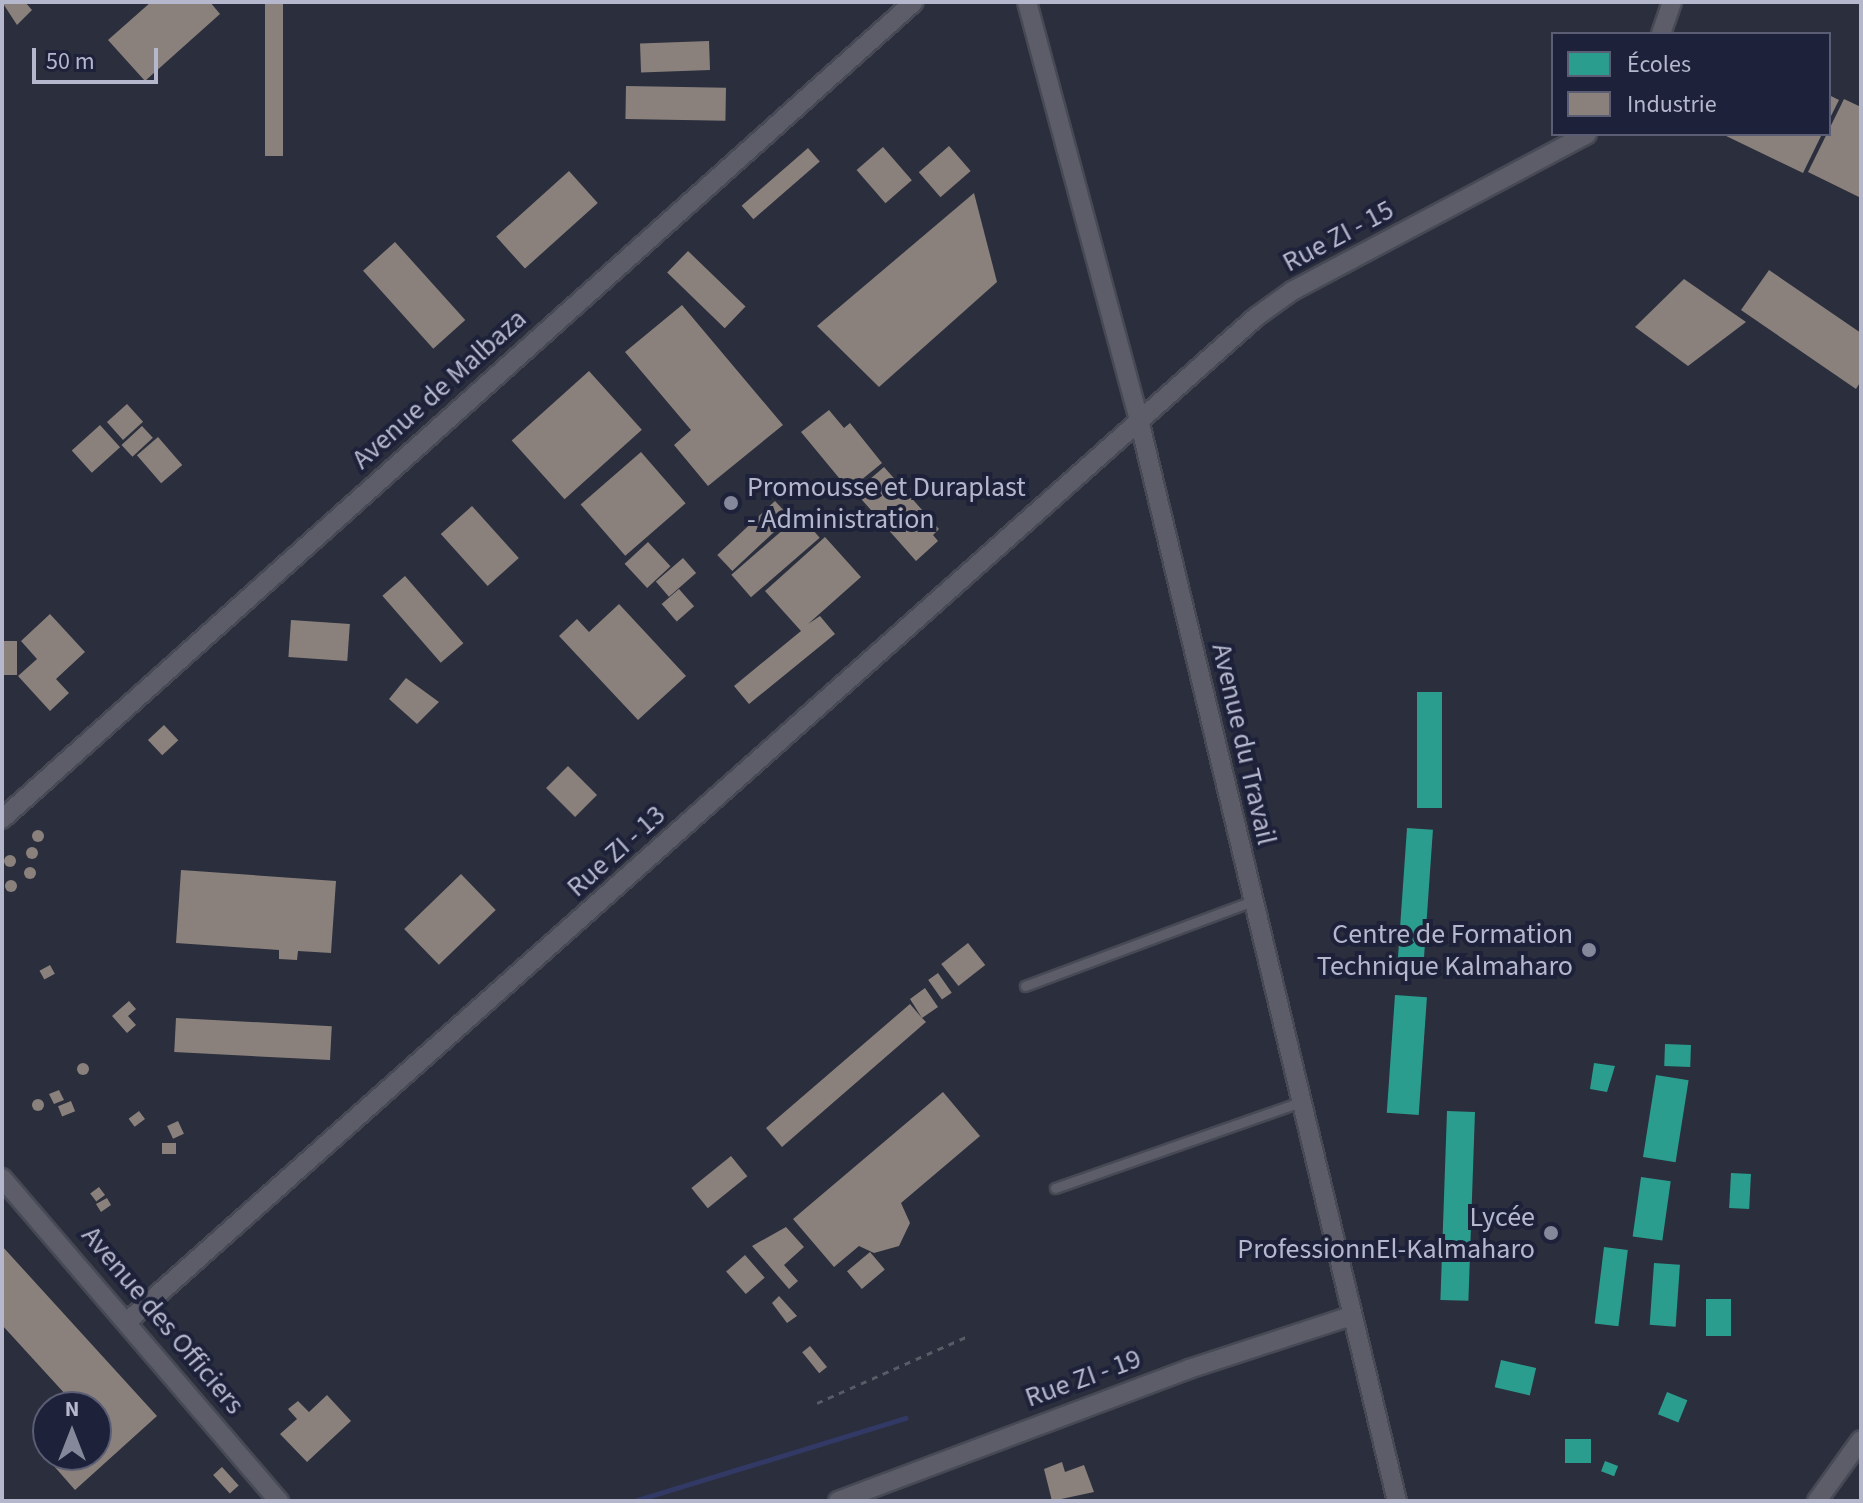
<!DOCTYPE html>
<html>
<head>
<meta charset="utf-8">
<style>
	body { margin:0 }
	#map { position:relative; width:1863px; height:1503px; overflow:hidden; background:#2b2e3c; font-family:"Source Sans 3",sans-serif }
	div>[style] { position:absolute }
	.schools>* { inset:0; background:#2a9d8f; transform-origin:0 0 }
	.industry>* { inset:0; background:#8a817c; transform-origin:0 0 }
	.round { border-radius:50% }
	.stream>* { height:5px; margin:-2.5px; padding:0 2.5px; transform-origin:2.5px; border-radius:2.5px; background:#313964 }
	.path>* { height:3px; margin-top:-1.5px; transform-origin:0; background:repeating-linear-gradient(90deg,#595c67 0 6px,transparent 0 12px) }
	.roads { filter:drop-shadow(2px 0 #474a55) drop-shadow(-2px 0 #474a55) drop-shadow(0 2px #474a55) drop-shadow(0 -2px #474a55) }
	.lane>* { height:9px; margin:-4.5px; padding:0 4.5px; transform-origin:4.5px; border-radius:4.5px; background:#5c5d69 }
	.street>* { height:18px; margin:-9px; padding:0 9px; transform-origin:9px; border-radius:9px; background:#5c5d69 }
	.dots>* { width:22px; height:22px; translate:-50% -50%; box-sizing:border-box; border:4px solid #1d2139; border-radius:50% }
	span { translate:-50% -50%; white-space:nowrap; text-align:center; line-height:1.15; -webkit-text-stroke:8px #1d2139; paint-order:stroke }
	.street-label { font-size:28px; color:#b5b8cd }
	.poi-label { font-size:28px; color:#b5b8cd }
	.left { translate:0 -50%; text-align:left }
	.right { translate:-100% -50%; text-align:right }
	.frame { position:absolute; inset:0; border:4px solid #b5b8cd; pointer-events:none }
	.legend { position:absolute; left:1551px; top:32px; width:280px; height:104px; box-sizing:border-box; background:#1d2139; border:2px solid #5a5d74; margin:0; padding:10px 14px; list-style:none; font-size:24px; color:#b5b8cd }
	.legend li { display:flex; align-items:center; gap:16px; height:40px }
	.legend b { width:40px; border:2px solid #5a5d74 }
	.north { position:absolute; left:32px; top:1391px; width:80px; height:80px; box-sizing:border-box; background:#1d2139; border:2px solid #5a5d74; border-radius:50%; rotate:0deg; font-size:22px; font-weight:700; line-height:32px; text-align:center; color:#b5b8cd }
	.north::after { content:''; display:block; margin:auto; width:28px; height:36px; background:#85889a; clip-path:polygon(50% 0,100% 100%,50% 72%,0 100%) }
	.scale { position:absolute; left:32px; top:48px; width:126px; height:36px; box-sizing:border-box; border:4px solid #b5b8cd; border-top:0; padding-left:10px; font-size:24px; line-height:28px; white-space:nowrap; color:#b5b8cd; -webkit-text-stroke:6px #1d2139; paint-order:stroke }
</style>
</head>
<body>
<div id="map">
	<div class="schools">
		<i style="left:1417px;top:692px;width:25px;height:116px"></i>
		<i style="left:1407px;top:828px;width:26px;height:144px;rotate:4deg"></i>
		<i style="left:1395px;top:995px;width:32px;height:118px;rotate:4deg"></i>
		<i style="left:1665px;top:1044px;width:26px;height:22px;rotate:2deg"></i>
		<i style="clip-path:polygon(1594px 1063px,1615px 1066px,1607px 1092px,1590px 1089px)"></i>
		<i style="left:1656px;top:1075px;width:33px;height:83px;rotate:9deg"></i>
		<i style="left:1447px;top:1111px;width:28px;height:189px;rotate:2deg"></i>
		<i style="left:1731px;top:1173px;width:20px;height:35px;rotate:3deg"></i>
		<i style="left:1641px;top:1177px;width:30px;height:60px;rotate:8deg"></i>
		<i style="left:1604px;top:1247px;width:24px;height:77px;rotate:7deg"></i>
		<i style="left:1654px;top:1263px;width:26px;height:62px;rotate:4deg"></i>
		<i style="left:1706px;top:1299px;width:25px;height:37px"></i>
		<i style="left:1501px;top:1360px;width:36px;height:28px;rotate:13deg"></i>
		<i style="left:1667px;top:1392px;width:22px;height:24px;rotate:22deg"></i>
		<i style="left:1565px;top:1439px;width:26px;height:24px"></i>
		<i style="left:1605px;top:1461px;width:14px;height:11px;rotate:21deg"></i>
	</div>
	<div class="industry">
		<i style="clip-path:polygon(2px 2px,25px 2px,32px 10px,17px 25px)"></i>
		<i style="clip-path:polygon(151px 2px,210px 2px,220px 14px,145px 81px,108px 40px)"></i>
		<i style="left:265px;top:2px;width:18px;height:154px"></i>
		<i style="left:709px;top:41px;width:29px;height:69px;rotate:88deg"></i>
		<i style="left:626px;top:86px;width:100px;height:33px;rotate:1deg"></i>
		<i style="clip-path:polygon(1829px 95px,1839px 100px,1829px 120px)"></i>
		<i style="clip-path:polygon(1844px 99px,1861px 107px,1861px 198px,1808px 172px)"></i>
		<i style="clip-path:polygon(1722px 134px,1822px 134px,1803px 173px)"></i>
		<i style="left:949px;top:146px;width:33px;height:40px;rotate:49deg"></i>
		<i style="left:883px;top:147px;width:44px;height:35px;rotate:49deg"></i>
		<i style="left:808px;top:148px;width:18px;height:88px;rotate:49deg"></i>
		<i style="left:569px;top:171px;width:43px;height:98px;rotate:48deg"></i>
		<i style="clip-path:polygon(974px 193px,997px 282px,879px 387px,817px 326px)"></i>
		<i style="left:395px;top:242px;width:105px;height:43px;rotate:48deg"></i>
		<i style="left:688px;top:251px;width:80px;height:30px;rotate:44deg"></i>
		<i style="clip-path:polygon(1769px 270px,1861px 333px,1861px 381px,1856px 389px,1741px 310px)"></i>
		<i style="clip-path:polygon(1684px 279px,1746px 322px,1688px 366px,1635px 327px)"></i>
		<i style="clip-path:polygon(682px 305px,783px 425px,708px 486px,674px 445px,691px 430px,625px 352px)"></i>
		<i style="left:589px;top:371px;width:79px;height:104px;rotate:48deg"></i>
		<i style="left:127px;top:404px;width:24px;height:27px;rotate:48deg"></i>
		<i style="clip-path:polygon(829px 410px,844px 428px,850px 423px,882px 463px,849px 490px,801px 432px)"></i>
		<i style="left:100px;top:425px;width:30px;height:38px;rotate:48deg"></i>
		<i style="left:142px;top:426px;width:16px;height:28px;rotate:47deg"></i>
		<i style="left:158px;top:437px;width:37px;height:28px;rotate:49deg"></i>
		<i style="left:641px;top:452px;width:68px;height:80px;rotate:49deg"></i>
		<i style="clip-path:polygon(884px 467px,939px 529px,933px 535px,938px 541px,916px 561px,855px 492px)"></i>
		<i style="left:775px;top:501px;width:22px;height:79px;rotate:47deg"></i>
		<i style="left:472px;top:506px;width:70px;height:42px;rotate:48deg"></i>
		<i style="left:800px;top:515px;width:30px;height:91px;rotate:49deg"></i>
		<i style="clip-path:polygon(825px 537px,861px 577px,808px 624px,820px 616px,835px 634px,749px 704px,734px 686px,801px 631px,765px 591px)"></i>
		<i style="left:648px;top:542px;width:33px;height:32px;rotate:47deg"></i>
		<i style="left:683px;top:558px;width:20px;height:36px;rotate:49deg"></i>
		<i style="left:405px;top:576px;width:89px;height:30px;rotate:49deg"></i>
		<i style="left:679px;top:589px;width:23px;height:23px;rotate:49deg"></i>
		<i style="clip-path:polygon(619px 604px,686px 676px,638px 720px,559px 636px,577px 619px,589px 632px)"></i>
		<i style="clip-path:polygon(50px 614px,85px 652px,56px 679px,69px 693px,50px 711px,18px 676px,37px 659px,21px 641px)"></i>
		<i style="left:291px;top:620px;width:59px;height:37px;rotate:4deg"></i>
		<i style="left:2px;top:641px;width:15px;height:34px"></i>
		<i style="clip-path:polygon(406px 678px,439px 702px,417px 724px,389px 699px)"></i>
		<i style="left:164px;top:725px;width:21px;height:22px;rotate:47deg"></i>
		<i style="left:568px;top:766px;width:41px;height:31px;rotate:45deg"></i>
		<i class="round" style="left:32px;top:830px;width:12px;height:12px"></i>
		<i class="round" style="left:26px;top:847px;width:12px;height:12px"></i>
		<i class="round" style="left:4px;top:855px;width:12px;height:12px"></i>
		<i class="round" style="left:24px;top:867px;width:12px;height:12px"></i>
		<i style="clip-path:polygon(181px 870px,336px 881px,331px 953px,298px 951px,297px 960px,279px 959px,279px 950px,176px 943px)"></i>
		<i style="left:461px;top:874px;width:50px;height:79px;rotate:46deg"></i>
		<i class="round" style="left:5px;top:880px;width:12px;height:12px"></i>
		<i style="left:968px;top:943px;width:28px;height:34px;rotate:52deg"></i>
		<i style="left:50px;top:965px;width:10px;height:12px;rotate:61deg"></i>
		<i style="left:938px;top:973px;width:24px;height:12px;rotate:55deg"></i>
		<i style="clip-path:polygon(925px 988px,938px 1007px,922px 1018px,926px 1022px,782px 1147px,766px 1128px,910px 1004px,922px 1018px,910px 999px)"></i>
		<i style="clip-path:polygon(129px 1001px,136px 1009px,128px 1016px,136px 1025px,127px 1033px,112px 1016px)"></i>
		<i style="left:176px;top:1018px;width:156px;height:34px;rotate:3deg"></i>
		<i class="round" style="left:77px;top:1063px;width:12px;height:12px"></i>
		<i style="clip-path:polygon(59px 1090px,64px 1100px,54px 1104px,49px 1094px)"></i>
		<i style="clip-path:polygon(943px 1092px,980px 1136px,901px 1203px,910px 1223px,899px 1246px,874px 1253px,859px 1246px,834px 1267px,793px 1219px)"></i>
		<i class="round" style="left:32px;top:1099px;width:12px;height:12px"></i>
		<i style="left:71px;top:1101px;width:11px;height:14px;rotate:68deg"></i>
		<i style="left:139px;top:1111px;width:10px;height:13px;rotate:53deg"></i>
		<i style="left:178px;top:1121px;width:14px;height:12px;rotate:65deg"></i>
		<i style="left:176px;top:1143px;width:11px;height:14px;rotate:90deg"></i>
		<i style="left:731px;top:1156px;width:26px;height:51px;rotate:51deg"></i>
		<i style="left:99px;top:1187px;width:10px;height:11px;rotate:53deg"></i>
		<i style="clip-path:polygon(107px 1198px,111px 1205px,101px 1212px,96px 1204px)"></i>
		<i style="clip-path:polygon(786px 1227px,804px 1247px,784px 1265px,798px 1281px,789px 1289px,752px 1246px)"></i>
		<i style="clip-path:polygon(2px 1246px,157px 1416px,75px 1490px,39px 1449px,48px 1441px,48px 1455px,96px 1455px,96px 1407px,77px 1407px,2px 1325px)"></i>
		<i style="left:870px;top:1252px;width:23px;height:30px;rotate:50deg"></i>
		<i style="left:745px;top:1255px;width:30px;height:25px;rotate:49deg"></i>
		<i style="clip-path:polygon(779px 1296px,797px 1316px,787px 1323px,772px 1303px)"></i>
		<i style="left:810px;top:1346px;width:27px;height:10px;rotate:51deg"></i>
		<i style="clip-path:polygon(327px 1395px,351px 1421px,307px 1462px,280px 1434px,297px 1419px,288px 1409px,298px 1401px,309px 1412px)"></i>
		<i style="clip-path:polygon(1062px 1462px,1065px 1472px,1084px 1465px,1094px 1492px,1052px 1501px,1044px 1469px)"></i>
		<i style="left:222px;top:1467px;width:25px;height:12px;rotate:48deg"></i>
	</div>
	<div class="stream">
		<i style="left:634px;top:1501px;width:284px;rotate:-17deg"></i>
	</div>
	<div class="path">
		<i style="left:817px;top:1403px;width:165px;rotate:-23.9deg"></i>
	</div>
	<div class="roads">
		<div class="lane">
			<i style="left:1025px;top:986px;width:242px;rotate:-20.5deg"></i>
			<i style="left:1055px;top:1188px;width:261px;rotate:-19.3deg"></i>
		</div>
		<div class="street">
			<i style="left:1027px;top:2px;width:437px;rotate:75deg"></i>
			<i style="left:1140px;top:424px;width:1107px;rotate:76.58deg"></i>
			<i style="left:1661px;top:34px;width:34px;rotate:-71deg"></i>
			<i style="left:2px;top:819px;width:1224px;rotate:-41.86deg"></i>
			<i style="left:2px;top:1178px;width:426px;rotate:49.4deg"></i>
			<i style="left:129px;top:1320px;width:1509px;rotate:-41.67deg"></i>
			<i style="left:1256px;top:317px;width:44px;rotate:-35.8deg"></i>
			<i style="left:1292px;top:291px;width:334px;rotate:-28deg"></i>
			<i style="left:838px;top:1501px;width:375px;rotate:-20.6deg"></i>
			<i style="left:1189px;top:1369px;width:170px;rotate:-18.1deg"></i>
			<i style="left:1817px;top:1501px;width:75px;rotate:-54.2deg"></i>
		</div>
	</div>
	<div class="dots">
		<i style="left:731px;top:503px;background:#85889a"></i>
		<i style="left:1589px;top:950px;background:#85889a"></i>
		<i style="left:1551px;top:1233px;background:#85889a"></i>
	</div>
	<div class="street-label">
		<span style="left:1338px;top:236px;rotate:-28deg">Rue ZI - 15</span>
		<span style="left:439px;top:389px;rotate:-42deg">Avenue de Malbaza</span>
		<span style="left:1244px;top:744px;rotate:77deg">Avenue du Travail</span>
		<span style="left:616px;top:851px;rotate:-42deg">Rue ZI - 13</span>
		<span style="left:163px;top:1320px;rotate:50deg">Avenue des Officiers</span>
		<span style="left:1083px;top:1378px;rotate:-20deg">Rue ZI - 19</span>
	</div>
	<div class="poi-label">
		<span class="left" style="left:747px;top:503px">Promousse et Duraplast<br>- Administration</span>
		<span class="right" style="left:1573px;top:950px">Centre de Formation<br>Technique Kalmaharo</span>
		<span class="right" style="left:1535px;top:1233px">Lycée<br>ProfessionnEl-Kalmaharo</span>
	</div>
	<div class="frame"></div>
	<ul class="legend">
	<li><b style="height:22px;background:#2a9d8f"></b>Écoles</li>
	<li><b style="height:22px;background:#8a817c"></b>Industrie</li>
	</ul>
	<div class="north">N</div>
	<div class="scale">50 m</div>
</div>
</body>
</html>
